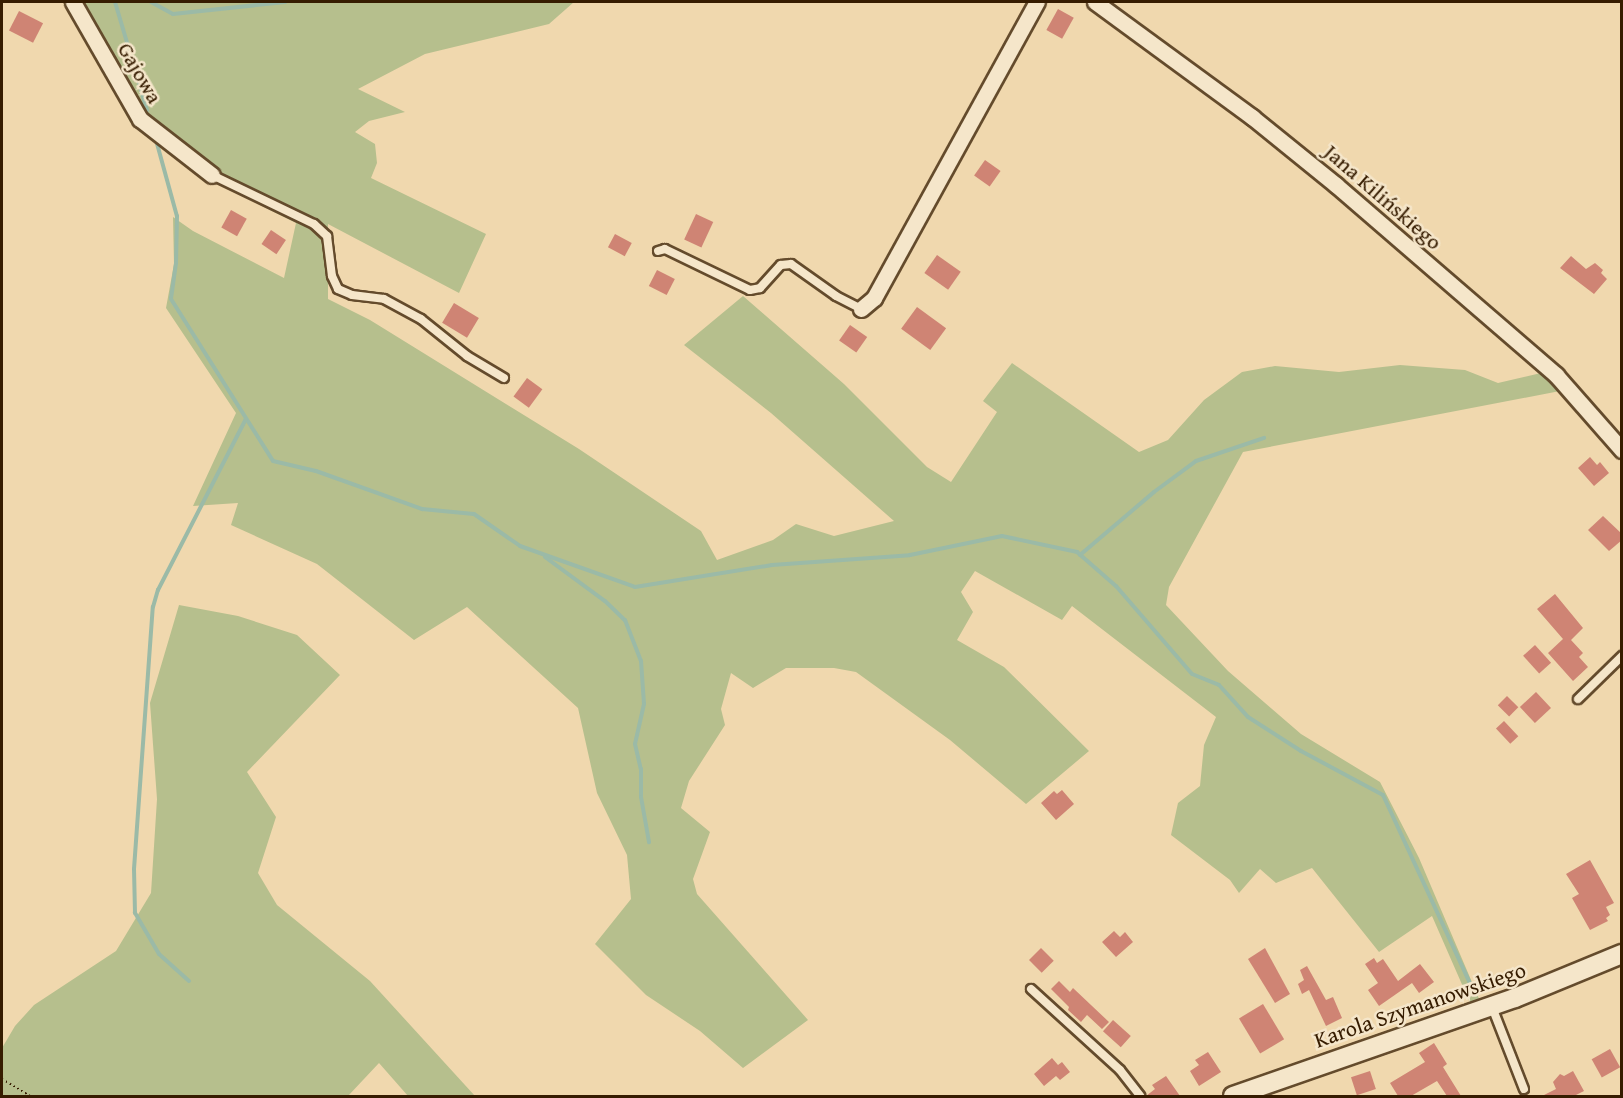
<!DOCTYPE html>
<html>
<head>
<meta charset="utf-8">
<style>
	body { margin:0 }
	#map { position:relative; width:1623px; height:1098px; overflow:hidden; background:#f0d8ae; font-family:"Gentium Book Plus",serif }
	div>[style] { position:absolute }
	.green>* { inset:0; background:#b6bf8d }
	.stream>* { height:4px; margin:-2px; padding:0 2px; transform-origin:2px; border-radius:2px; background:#9bbaa7 }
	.building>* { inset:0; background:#cf8474; transform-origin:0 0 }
	.path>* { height:2px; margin-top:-1px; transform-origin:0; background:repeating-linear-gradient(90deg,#361c00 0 1.5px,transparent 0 4.5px) }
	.roads { filter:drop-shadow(2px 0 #644b2c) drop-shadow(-2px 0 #644b2c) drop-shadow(0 2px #644b2c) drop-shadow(0 -2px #644b2c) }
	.service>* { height:8px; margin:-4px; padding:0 4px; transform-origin:4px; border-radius:4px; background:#f5e6ca }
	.minor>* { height:15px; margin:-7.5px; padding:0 7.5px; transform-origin:7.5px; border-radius:7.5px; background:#f5e6ca }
	.tertiary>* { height:18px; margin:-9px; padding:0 9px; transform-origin:9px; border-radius:9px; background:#f5e6ca }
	span { translate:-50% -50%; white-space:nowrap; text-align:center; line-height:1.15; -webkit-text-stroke:5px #f5e6ca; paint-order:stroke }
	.street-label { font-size:22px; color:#361c00 }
	.frame { position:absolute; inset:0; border:3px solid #361c00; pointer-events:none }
</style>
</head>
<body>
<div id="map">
	<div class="green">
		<i style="clip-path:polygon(76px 2px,574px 2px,549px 24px,425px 54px,358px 89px,405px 112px,369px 121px,355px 132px,375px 144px,377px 163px,371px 178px,486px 234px,459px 293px,328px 224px,328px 299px,370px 320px,579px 449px,701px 531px,717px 560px,773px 540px,796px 524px,834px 536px,894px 521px,771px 413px,684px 345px,743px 296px,844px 384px,927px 467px,951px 482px,997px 412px,983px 401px,1012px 363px,1139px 452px,1168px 440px,1204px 400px,1242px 372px,1275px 366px,1339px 372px,1400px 365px,1465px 370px,1498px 383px,1541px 373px,1560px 391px,1243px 452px,1169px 587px,1166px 605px,1228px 671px,1301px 734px,1380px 782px,1419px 858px,1480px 1001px,1471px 1005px,1432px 916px,1379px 952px,1312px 868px,1276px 883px,1260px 869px,1239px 893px,1230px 880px,1171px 835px,1178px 803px,1200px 786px,1204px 745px,1216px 717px,1072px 606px,1062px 620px,975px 571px,961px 592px,973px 612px,957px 640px,1004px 667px,1089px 751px,1026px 804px,950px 740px,856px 672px,834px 668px,786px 668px,753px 688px,731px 673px,721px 709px,725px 725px,689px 781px,681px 808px,710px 832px,693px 879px,697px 894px,808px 1020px,743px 1068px,700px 1031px,646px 995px,595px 944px,631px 899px,627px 855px,597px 793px,578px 708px,467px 607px,414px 640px,317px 564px,231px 525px,238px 503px,193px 506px,236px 413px,166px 308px,174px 264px,173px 217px,193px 231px,284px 278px,296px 223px,260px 205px,213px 176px,166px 132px,166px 149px,130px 122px,120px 104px,130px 98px)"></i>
		<i style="clip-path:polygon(179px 605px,238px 616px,297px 635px,340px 675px,247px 772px,276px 817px,258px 873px,277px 905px,370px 981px,475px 1096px,408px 1096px,379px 1063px,348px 1096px,2px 1096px,2px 1048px,15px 1026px,34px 1005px,116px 951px,151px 893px,157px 799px,150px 703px)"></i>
	</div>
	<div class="stream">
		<i style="left:115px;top:2px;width:113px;rotate:73.5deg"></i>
		<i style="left:151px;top:2px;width:25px;rotate:29deg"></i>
		<i style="left:173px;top:14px;width:113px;rotate:-6.1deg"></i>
		<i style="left:156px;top:140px;width:79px;rotate:74.6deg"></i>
		<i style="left:177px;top:216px;width:47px;rotate:91.2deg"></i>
		<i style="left:176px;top:263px;width:36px;rotate:98deg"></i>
		<i style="left:171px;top:299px;width:191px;rotate:57.8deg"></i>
		<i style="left:273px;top:461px;width:44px;rotate:13.1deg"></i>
		<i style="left:316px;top:471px;width:113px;rotate:19.7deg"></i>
		<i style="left:422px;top:509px;width:52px;rotate:5.5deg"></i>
		<i style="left:474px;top:514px;width:56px;rotate:34.8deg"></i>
		<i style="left:520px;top:546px;width:122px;rotate:19.6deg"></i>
		<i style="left:635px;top:587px;width:139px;rotate:-9.1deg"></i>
		<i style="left:772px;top:565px;width:138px;rotate:-4.1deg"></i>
		<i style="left:910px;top:555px;width:94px;rotate:-11.7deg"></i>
		<i style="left:1002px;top:536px;width:77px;rotate:12deg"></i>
		<i style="left:1077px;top:552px;width:52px;rotate:41.1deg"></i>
		<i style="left:1116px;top:586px;width:116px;rotate:49.2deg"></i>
		<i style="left:1192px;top:674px;width:29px;rotate:22deg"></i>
		<i style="left:1219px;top:685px;width:43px;rotate:47.8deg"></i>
		<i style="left:1248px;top:717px;width:63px;rotate:32.7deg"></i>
		<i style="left:1301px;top:751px;width:93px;rotate:28.2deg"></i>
		<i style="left:1383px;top:795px;width:207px;rotate:65.2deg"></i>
		<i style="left:1080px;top:555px;width:97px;rotate:-40.4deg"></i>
		<i style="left:1154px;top:492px;width:52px;rotate:-36.4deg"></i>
		<i style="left:1196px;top:461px;width:72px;rotate:-18.7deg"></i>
		<i style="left:545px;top:557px;width:74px;rotate:36.3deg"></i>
		<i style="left:605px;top:601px;width:28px;rotate:44deg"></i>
		<i style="left:625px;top:620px;width:44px;rotate:68.7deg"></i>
		<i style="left:641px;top:661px;width:43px;rotate:86deg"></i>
		<i style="left:644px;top:704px;width:41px;rotate:102.7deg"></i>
		<i style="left:635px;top:744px;width:26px;rotate:77deg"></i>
		<i style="left:641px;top:769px;width:28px;rotate:90deg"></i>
		<i style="left:641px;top:797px;width:46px;rotate:79.9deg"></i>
		<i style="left:189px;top:981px;width:40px;rotate:-138deg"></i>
		<i style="left:159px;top:954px;width:48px;rotate:-120.3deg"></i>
		<i style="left:135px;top:913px;width:44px;rotate:-91.3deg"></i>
		<i style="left:134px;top:869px;width:263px;rotate:-85.9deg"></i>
		<i style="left:153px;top:607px;width:18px;rotate:-74deg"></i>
		<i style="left:158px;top:590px;width:192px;rotate:-62.8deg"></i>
	</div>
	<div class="building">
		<i style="left:1058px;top:9px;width:18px;height:24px;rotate:29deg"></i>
		<i style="left:19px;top:11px;width:27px;height:22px;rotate:27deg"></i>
		<i style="left:985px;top:160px;width:19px;height:19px;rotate:35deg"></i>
		<i style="left:231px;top:210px;width:18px;height:20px;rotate:29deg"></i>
		<i style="left:696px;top:214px;width:19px;height:28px;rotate:25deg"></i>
		<i style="left:271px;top:230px;width:18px;height:17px;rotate:34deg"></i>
		<i style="left:615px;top:234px;width:19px;height:15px;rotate:28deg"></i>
		<i style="left:937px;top:255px;width:29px;height:22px;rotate:35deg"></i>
		<i style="clip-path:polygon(1571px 256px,1586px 269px,1595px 263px,1603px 270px,1601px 273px,1607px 279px,1594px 294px,1560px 268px)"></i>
		<i style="left:657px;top:270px;width:20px;height:18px;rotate:27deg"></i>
		<i style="left:454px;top:303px;width:29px;height:23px;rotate:31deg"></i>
		<i style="left:917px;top:307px;width:36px;height:27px;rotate:36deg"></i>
		<i style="left:850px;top:325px;width:21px;height:19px;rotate:35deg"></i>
		<i style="left:527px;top:378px;width:19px;height:23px;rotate:36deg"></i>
		<i style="clip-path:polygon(1590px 457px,1597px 465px,1600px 462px,1609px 473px,1594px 486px,1578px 468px)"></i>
		<i style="clip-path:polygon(1603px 516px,1622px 534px,1622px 540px,1609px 551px,1588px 530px)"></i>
		<i style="clip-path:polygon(1555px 594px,1583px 628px,1571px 640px,1583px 653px,1579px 657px,1588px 667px,1573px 681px,1548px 653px,1563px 639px,1537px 609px)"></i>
		<i style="left:1535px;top:645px;width:24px;height:16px;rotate:48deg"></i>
		<i style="left:1536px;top:692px;width:22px;height:22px;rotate:47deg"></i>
		<i style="left:1507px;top:696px;width:16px;height:13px;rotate:45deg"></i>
		<i style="left:1504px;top:721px;width:21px;height:11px;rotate:47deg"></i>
		<i style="clip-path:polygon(1062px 790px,1074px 804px,1056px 820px,1041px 803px,1054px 791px,1057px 794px)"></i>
		<i style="clip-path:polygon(1590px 860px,1614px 903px,1606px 907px,1610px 915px,1606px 918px,1608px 921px,1590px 930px,1572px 898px,1579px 894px,1566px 874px)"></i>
		<i style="clip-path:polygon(1114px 931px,1120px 937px,1125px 932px,1133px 942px,1116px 957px,1102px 942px)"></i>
		<i style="left:1041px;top:948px;width:18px;height:17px;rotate:45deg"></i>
		<i style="clip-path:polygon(1265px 948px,1290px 994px,1275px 1003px,1248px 959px)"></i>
		<i style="clip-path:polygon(1374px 958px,1377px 963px,1383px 959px,1398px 981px,1420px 964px,1434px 982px,1419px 993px,1412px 983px,1379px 1006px,1368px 990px,1378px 983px,1365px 964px)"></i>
		<i style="clip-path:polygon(1307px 966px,1326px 1000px,1333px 997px,1342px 1018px,1326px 1026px,1309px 990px,1302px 994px,1298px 984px,1304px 980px,1300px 970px)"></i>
		<i style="clip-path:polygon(1059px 981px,1070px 992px,1073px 988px,1109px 1022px,1102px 1029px,1087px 1015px,1081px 1022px,1068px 1010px,1069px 1007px,1051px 989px)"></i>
		<i style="left:1263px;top:1004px;width:41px;height:28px;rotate:59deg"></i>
		<i style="left:1113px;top:1020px;width:24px;height:15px;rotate:42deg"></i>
		<i style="clip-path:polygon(1434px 1043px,1447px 1064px,1443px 1067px,1461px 1096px,1447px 1096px,1437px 1081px,1411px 1096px,1398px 1096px,1390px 1083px,1425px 1062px,1419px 1053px)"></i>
		<i style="left:1610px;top:1049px;width:21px;height:21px;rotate:61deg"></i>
		<i style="clip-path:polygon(1208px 1052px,1221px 1072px,1199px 1086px,1190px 1071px,1199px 1065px,1195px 1060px)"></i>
		<i style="clip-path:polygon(1052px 1058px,1058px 1065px,1062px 1062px,1070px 1072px,1060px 1080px,1056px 1076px,1044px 1086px,1034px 1074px)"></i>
		<i style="left:1370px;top:1071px;width:19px;height:20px;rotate:72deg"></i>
		<i style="clip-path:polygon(1573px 1071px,1584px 1091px,1574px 1096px,1542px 1096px,1556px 1089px,1553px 1082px,1560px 1074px,1564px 1076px)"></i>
		<i style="clip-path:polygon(1166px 1076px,1180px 1096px,1146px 1096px,1155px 1089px,1152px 1085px)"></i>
	</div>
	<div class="path">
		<i style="left:2px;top:1079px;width:33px;rotate:31deg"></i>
	</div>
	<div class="roads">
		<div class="service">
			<i style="left:212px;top:175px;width:113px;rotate:25.7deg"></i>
			<i style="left:314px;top:224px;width:18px;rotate:43deg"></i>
			<i style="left:327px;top:236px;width:40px;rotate:82.9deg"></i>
			<i style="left:332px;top:276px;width:14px;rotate:65deg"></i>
			<i style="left:338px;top:289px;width:15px;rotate:23deg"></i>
			<i style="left:352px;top:295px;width:32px;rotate:7deg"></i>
			<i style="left:384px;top:299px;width:42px;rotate:28.4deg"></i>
			<i style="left:421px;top:319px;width:59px;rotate:38.8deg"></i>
			<i style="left:467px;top:356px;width:43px;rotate:30.7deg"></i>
			<i style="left:658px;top:251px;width:7px;rotate:-16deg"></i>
			<i style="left:665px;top:249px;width:94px;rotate:25.8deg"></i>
			<i style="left:750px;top:290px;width:10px;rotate:-11deg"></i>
			<i style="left:760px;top:288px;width:31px;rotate:-48deg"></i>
			<i style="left:781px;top:265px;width:10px;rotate:-6deg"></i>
			<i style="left:791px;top:264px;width:55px;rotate:35.4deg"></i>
			<i style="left:836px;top:296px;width:28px;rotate:27deg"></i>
			<i style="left:1578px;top:699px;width:62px;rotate:-44.3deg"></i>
			<i style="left:1031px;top:989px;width:120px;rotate:42.3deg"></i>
			<i style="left:1120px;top:1070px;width:33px;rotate:52deg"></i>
			<i style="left:1492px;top:1007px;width:88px;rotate:68.7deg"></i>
		</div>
		<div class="minor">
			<i style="left:73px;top:2px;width:135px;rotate:60.2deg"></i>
			<i style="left:140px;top:119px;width:91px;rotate:37.9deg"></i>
			<i style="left:1095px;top:2px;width:195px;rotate:36.2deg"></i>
			<i style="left:1252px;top:117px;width:108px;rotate:39deg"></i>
			<i style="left:1336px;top:185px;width:291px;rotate:40.8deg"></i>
			<i style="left:1556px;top:375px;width:100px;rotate:48.7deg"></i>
			<i style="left:861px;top:309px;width:17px;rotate:-40deg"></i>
			<i style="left:874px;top:298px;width:338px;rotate:-61.2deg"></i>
		</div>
		<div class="tertiary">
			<i style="left:1233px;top:1096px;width:299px;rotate:-19.2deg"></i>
			<i style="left:1515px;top:998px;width:116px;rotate:-22.4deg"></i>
		</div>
	</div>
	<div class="street-label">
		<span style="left:140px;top:73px;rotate:60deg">Gajowa</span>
		<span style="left:1383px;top:197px;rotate:41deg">Jana Kilińskiego</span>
		<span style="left:1420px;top:1005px;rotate:-19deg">Karola Szymanowskiego</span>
	</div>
	<div class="frame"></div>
</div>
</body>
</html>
